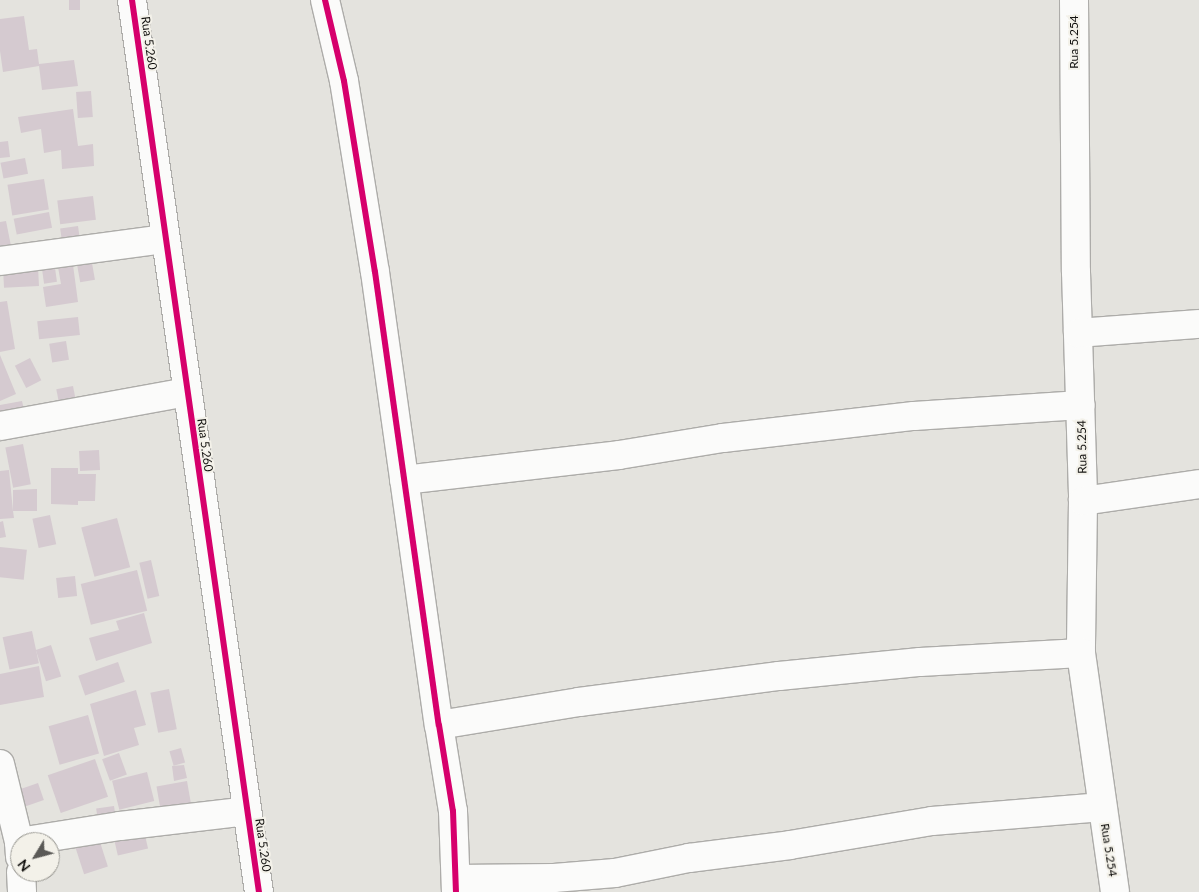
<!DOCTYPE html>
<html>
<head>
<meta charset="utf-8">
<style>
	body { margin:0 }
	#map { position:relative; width:1199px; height:892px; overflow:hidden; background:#e4e3de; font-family:Lato,sans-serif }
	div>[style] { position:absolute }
	.building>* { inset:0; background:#d5cad0; transform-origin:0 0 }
	.roads { filter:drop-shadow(1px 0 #adaca9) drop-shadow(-1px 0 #adaca9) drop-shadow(0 1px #adaca9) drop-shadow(0 -1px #adaca9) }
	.street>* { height:28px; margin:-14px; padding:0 14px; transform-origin:14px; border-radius:14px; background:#fbfbfa }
	.cycleway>* { height:6px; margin:-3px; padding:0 3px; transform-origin:3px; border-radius:3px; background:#d6006c }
	span { translate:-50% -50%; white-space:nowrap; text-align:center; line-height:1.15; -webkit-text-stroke:4px #f3f1e9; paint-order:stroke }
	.street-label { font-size:12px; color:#100f0d }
	.north { position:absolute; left:10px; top:832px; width:50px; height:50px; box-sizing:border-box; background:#f3f1e9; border:1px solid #989791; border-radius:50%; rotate:233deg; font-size:14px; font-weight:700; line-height:20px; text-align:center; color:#100f0d }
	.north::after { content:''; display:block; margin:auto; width:18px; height:22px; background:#5a5956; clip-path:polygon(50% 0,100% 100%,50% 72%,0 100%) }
</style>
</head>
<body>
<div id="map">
	<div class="building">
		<i style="left:69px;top:0;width:11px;height:10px"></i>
		<i style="clip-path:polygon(24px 16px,29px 50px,37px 49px,39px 64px,74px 60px,78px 86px,42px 90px,39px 66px,3px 72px,0 51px,0 19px)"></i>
		<i style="left:91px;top:91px;width:26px;height:15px;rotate:86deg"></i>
		<i style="clip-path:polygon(73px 109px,78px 146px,93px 144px,94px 166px,62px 169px,61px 150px,44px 153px,41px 129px,21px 133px,18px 117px)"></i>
		<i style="clip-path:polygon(8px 141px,10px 157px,0 158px,0 142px)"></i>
		<i style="left:25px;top:158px;width:16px;height:25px;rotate:79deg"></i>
		<i style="left:44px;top:179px;width:31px;height:37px;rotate:81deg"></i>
		<i style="left:93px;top:196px;width:24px;height:36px;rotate:83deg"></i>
		<i style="left:49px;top:212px;width:16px;height:36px;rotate:79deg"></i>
		<i style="clip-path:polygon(6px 221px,12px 251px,0 254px,0 222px)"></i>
		<i style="left:78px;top:226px;width:15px;height:18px;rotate:82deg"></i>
		<i style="left:92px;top:263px;width:17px;height:15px;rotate:80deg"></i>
		<i style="clip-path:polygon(73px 265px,78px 302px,46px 307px,43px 287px,61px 284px,58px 267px)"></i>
		<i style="left:38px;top:267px;width:19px;height:35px;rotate:87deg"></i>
		<i style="left:55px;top:268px;width:14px;height:13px;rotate:82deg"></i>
		<i style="clip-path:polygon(7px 301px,15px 349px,0 352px,0 302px)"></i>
		<i style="left:78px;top:317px;width:18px;height:41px;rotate:84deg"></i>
		<i style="left:66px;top:341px;width:19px;height:17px;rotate:81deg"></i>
		<i style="clip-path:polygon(0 355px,16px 394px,0 401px)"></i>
		<i style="left:30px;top:358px;width:25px;height:17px;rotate:63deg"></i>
		<i style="left:73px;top:386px;width:20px;height:17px;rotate:79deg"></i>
		<i style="clip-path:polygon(22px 401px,26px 419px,0 424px,0 405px)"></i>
		<i style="left:23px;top:444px;width:41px;height:18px;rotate:79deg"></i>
		<i style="left:99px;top:450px;width:20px;height:20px;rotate:87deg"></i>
		<i style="clip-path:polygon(51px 468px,78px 468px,78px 474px,96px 474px,95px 501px,78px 501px,78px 505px,51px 504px)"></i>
		<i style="clip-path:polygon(9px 470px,13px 511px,13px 490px,37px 489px,37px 511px,13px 511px,14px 518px,0 519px,0 471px)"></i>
		<i style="left:50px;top:515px;width:30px;height:18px;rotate:78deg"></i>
		<i style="left:117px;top:518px;width:51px;height:37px;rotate:75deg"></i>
		<i style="clip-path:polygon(3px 521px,6px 537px,0 538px,0 522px)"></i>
		<i style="left:0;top:547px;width:27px;height:30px;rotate:6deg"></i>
		<i style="left:151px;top:560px;width:37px;height:12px;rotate:77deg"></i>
		<i style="left:137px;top:570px;width:42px;height:58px;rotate:76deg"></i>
		<i style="left:75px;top:576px;width:20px;height:19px;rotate:84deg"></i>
		<i style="clip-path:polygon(144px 613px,152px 643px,96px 661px,89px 638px,119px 630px,116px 621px)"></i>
		<i style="left:32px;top:631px;width:33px;height:30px;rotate:78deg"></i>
		<i style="left:51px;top:645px;width:33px;height:16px;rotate:72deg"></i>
		<i style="left:118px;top:662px;width:21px;height:42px;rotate:71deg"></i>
		<i style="clip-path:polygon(39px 666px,44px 697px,0 705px,0 674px)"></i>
		<i style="left:169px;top:689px;width:41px;height:19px;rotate:79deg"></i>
		<i style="clip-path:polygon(136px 690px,146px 725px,134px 728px,139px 745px,104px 756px,90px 704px)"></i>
		<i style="left:88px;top:715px;width:40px;height:41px;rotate:74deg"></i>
		<i style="left:181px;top:748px;width:15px;height:12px;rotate:74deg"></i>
		<i style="left:119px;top:753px;width:23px;height:18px;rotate:70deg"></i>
		<i style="left:95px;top:759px;width:40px;height:50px;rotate:71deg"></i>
		<i style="clip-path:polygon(184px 765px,187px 778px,174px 781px,172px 766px)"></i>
		<i style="left:147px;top:772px;width:30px;height:36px;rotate:76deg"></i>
		<i style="left:187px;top:781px;width:22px;height:31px;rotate:80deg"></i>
		<i style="left:38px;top:783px;width:18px;height:22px;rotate:71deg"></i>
		<i style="left:114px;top:806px;width:15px;height:18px;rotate:82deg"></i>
		<i style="left:144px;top:831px;width:18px;height:31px;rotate:77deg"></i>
		<i style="left:98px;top:836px;width:32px;height:25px;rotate:72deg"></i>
	</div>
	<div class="roads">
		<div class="street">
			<i style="left:132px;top:0;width:901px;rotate:81.9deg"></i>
			<i style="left:325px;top:0;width:83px;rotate:76.8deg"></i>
			<i style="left:344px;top:81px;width:193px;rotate:80.8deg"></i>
			<i style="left:375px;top:272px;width:457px;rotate:82deg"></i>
			<i style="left:439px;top:725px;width:87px;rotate:80.8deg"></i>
			<i style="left:453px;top:811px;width:81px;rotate:87.9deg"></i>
			<i style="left:1074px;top:0;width:272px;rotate:89.6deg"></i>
			<i style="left:1076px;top:272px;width:229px;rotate:88.2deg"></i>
			<i style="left:1083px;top:501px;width:152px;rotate:90.8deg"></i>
			<i style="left:1081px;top:653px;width:241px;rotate:81.9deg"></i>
			<i style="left:0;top:261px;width:166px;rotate:-7.6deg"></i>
			<i style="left:1078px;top:333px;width:121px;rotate:-4.3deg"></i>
			<i style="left:0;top:426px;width:190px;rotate:-10.3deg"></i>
			<i style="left:404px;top:480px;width:216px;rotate:-6.6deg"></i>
			<i style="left:619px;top:455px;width:105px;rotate:-9.3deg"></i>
			<i style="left:723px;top:438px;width:192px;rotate:-6.6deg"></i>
			<i style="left:914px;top:416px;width:167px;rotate:-3.8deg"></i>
			<i style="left:1083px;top:501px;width:117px;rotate:-8.3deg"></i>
			<i style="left:439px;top:725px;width:142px;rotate:-9.3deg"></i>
			<i style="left:579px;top:702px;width:202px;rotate:-7.4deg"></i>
			<i style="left:779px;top:676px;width:142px;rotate:-5.7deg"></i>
			<i style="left:920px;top:662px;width:161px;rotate:-3.2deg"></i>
			<i style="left:0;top:764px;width:80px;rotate:76.3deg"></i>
			<i style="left:19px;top:842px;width:15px;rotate:86deg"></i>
			<i style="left:19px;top:842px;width:102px;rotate:-9deg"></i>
			<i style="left:120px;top:826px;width:128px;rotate:-6.7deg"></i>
			<i style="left:21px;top:872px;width:20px;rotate:87deg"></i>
			<i style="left:456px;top:879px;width:98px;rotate:-0.6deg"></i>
			<i style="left:554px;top:878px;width:61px;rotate:-4.7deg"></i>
			<i style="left:615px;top:873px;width:76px;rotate:-11.5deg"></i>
			<i style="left:689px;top:858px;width:102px;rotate:-7.3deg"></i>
			<i style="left:790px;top:845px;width:144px;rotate:-9.6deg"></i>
			<i style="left:932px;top:821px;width:171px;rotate:-4.7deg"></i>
		</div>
	</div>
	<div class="cycleway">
		<i style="left:132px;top:0;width:901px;rotate:81.9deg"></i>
		<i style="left:325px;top:0;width:83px;rotate:76.8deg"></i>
		<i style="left:344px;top:81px;width:193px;rotate:80.8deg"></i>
		<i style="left:375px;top:272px;width:457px;rotate:82deg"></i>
		<i style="left:439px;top:725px;width:87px;rotate:80.8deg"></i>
		<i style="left:453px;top:811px;width:81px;rotate:87.9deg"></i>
	</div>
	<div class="street-label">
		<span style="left:1074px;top:42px;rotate:-90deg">Rua 5.254</span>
		<span style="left:149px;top:43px;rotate:82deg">Rua 5.260</span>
		<span style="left:205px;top:445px;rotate:82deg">Rua 5.260</span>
		<span style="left:1082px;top:447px;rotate:-91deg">Rua 5.254</span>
		<span style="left:263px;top:845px;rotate:82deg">Rua 5.260</span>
		<span style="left:1109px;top:850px;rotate:81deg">Rua 5.254</span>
	</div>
	<div class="north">N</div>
</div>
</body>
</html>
